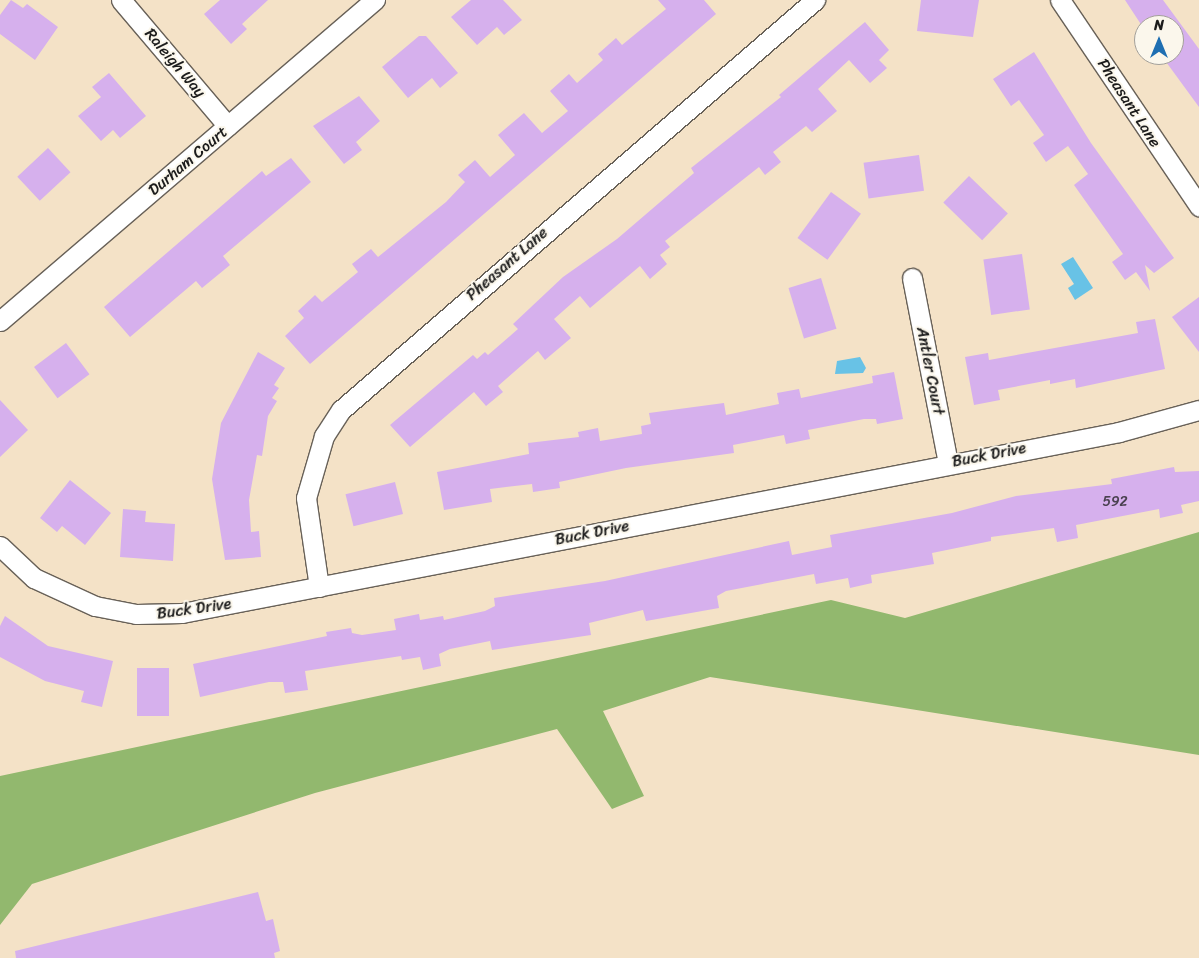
<!DOCTYPE html>
<html>
<head>
<meta charset="utf-8">
<style>
	body { margin:0 }
	#map { position:relative; width:1199px; height:958px; overflow:hidden; background:#f4e2c7; font-family:Sriracha,sans-serif }
	div>[style] { position:absolute }
	.forest>* { inset:0; background:#92b86e }
	.water>* { inset:0; background:#68c2e6 }
	.building>* { inset:0; background:#d6b0ed; transform-origin:0 0 }
	.roads { filter:drop-shadow(1px 0 #686158) drop-shadow(-1px 0 #686158) drop-shadow(0 1px #686158) drop-shadow(0 -1px #686158) }
	.minor>* { height:19px; margin:-9.5px; padding:0 9.5px; transform-origin:9.5px; border-radius:9.5px; background:#fff }
	span { translate:-50% -50%; white-space:nowrap; text-align:center; line-height:1.15; -webkit-text-stroke:4px #fbf7ec; paint-order:stroke }
	.number-label { font-size:14px; color:#4a4150 }
	.number-label span { -webkit-text-stroke-width:0 }
	.street-label { font-size:16px; color:#1c1c1c }
	.north { position:absolute; left:1134px; top:15px; width:50px; height:50px; box-sizing:border-box; background:#fbf7ec; border:1px solid #a29f99; border-radius:50%; rotate:0deg; font-size:14px; font-weight:700; line-height:20px; text-align:center; color:#1c1c1c }
	.north::after { content:''; display:block; margin:auto; width:18px; height:22px; background:#1f6fb2; clip-path:polygon(50% 0,100% 100%,50% 72%,0 100%) }
</style>
</head>
<body>
<div id="map">
	<div class="forest">
		<i style="clip-path:polygon(1199px 532px,1199px 755px,710px 677px,603px 711px,644px 796px,612px 809px,557px 729px,315px 793px,32px 884px,0 925px,0 776px,831px 600px,905px 618px)"></i>
	</div>
	<div class="water">
		<i style="clip-path:polygon(1073px 257px,1093px 288px,1075px 300px,1068px 288px,1074px 284px,1061px 264px)"></i>
		<i style="clip-path:polygon(860px 357px,866px 368px,863px 373px,835px 374px,837px 361px)"></i>
	</div>
	<div class="building">
		<i style="clip-path:polygon(11px 0,23px 8px,27px 4px,58px 27px,35px 60px,0 34px,0 15px)"></i>
		<i style="clip-path:polygon(220px 0,268px 0,242px 24px,247px 29px,231px 44px,204px 14px)"></i>
		<i style="clip-path:polygon(471px 0,503px 0,522px 20px,504px 35px,497px 27px,477px 45px,451px 17px)"></i>
		<i style="clip-path:polygon(658px 0,704px 0,716px 14px,310px 364px,285px 336px,304px 318px,298px 311px,315px 295px,322px 302px,358px 272px,352px 264px,371px 249px,378px 257px,446px 202px,465px 182px,458px 175px,475px 160px,490px 177px,515px 155px,498px 135px,524px 113px,542px 133px,568px 111px,550px 91px,569px 74px,577px 83px,603px 60px,598px 54px,616px 38px,622px 45px,666px 9px)"></i>
		<i style="clip-path:polygon(921px 0,979px 0,973px 37px,917px 31px)"></i>
		<i style="clip-path:polygon(1125px 0,1163px 0,1199px 49px,1199px 107px,1161px 55px,1174px 55px,1174px 25px,1144px 25px,1144px 29px)"></i>
		<i style="clip-path:polygon(865px 22px,889px 50px,879px 60px,887px 68px,870px 83px,849px 60px,818px 89px,837px 111px,812px 132px,806px 126px,773px 152px,781px 162px,765px 175px,759px 167px,665px 241px,670px 247px,660px 255px,667px 264px,650px 279px,640px 266px,590px 308px,580px 296px,554px 319px,571px 338px,545px 360px,538px 351px,498px 386px,503px 392px,486px 406px,474px 392px,410px 447px,390px 425px,473px 355px,477px 359px,485px 352px,488px 355px,518px 329px,513px 324px,563px 277px,617px 239px,694px 173px,691px 168px,781px 97px,779px 95px)"></i>
		<i style="clip-path:polygon(419px 36px,426px 36px,458px 73px,440px 88px,432px 78px,408px 98px,382px 67px)"></i>
		<i style="clip-path:polygon(1034px 52px,1091px 143px,1174px 258px,1154px 273px,1145px 265px,1150px 291px,1136px 272px,1125px 280px,1112px 262px,1123px 254px,1074px 185px,1088px 174px,1068px 146px,1046px 162px,1033px 143px,1044px 135px,1019px 100px,1011px 106px,993px 79px)"></i>
		<i style="clip-path:polygon(109px 73px,146px 116px,120px 138px,113px 130px,101px 141px,78px 116px,101px 97px,92px 87px)"></i>
		<i style="clip-path:polygon(359px 96px,380px 121px,356px 142px,362px 150px,344px 164px,313px 126px)"></i>
		<i style="left:48px;top:148px;width:33px;height:42px;rotate:47deg"></i>
		<i style="left:919px;top:155px;width:36px;height:56px;rotate:82deg"></i>
		<i style="clip-path:polygon(291px 158px,311px 182px,223px 256px,230px 265px,202px 288px,196px 281px,130px 337px,104px 307px,262px 171px,266px 176px)"></i>
		<i style="left:969px;top:176px;width:54px;height:37px;rotate:44deg"></i>
		<i style="left:831px;top:192px;width:37px;height:57px;rotate:36deg"></i>
		<i style="left:1022px;top:254px;width:56px;height:39px;rotate:82deg"></i>
		<i style="left:821px;top:278px;width:53px;height:34px;rotate:73deg"></i>
		<i style="clip-path:polygon(1199px 297px,1199px 352px,1172px 317px)"></i>
		<i style="clip-path:polygon(1155px 319px,1165px 369px,1076px 388px,1075px 379px,1050px 384px,1050px 380px,998px 390px,1000px 400px,974px 405px,965px 357px,988px 353px,989px 360px,1138px 333px,1136px 322px)"></i>
		<i style="left:66px;top:343px;width:39px;height:40px;rotate:53deg"></i>
		<i style="clip-path:polygon(258px 352px,285px 368px,274px 385px,279px 388px,272px 398px,277px 401px,268px 416px,262px 456px,257px 455px,249px 500px,251px 532px,259px 531px,261px 557px,225px 560px,212px 479px,221px 423px)"></i>
		<i style="clip-path:polygon(894px 372px,903px 419px,877px 424px,876px 419px,864px 419px,808px 430px,810px 439px,786px 444px,784px 435px,733px 445px,734px 453px,626px 468px,559px 482px,560px 488px,533px 492px,532px 484px,490px 489px,492px 502px,444px 510px,437px 472px,529px 454px,528px 443px,579px 437px,578px 432px,598px 428px,600px 441px,642px 434px,641px 426px,651px 424px,649px 413px,724px 403px,726px 415px,779px 404px,777px 393px,799px 389px,801px 398px,873px 383px,872px 376px)"></i>
		<i style="clip-path:polygon(0 400px,28px 430px,0 457px)"></i>
		<i style="clip-path:polygon(1174px 467px,1175px 472px,1199px 471px,1199px 501px,1181px 505px,1183px 513px,1160px 518px,1159px 509px,1076px 525px,1078px 538px,1057px 542px,1054px 528px,991px 537px,991px 541px,932px 553px,934px 564px,871px 575px,872px 583px,850px 588px,848px 578px,816px 584px,814px 574px,726px 591px,717px 596px,719px 608px,646px 621px,643px 610px,589px 623px,591px 635px,492px 650px,490px 641px,450px 649px,439px 654px,441px 666px,423px 670px,420px 657px,402px 660px,401px 656px,305px 671px,308px 690px,285px 693px,283px 682px,269px 682px,200px 697px,193px 664px,327px 636px,326px 632px,351px 628px,352px 633px,362px 635px,396px 630px,394px 619px,419px 614px,420px 620px,443px 616px,444px 620px,485px 611px,495px 606px,494px 598px,605px 581px,789px 541px,792px 555px,832px 547px,830px 535px,952px 513px,1016px 496px,1112px 484px,1111px 479px)"></i>
		<i style="clip-path:polygon(70px 480px,111px 513px,85px 545px,62px 526px,57px 532px,40px 518px)"></i>
		<i style="left:395px;top:482px;width:33px;height:51px;rotate:76deg"></i>
		<i style="clip-path:polygon(123px 509px,146px 511px,145px 522px,175px 524px,173px 561px,120px 557px)"></i>
		<i style="clip-path:polygon(5px 616px,48px 646px,113px 661px,102px 707px,81px 702px,84px 691px,45px 681px,0 657px,0 626px)"></i>
		<i style="left:137px;top:668px;width:32px;height:48px"></i>
		<i style="clip-path:polygon(258px 892px,266px 921px,273px 919px,280px 951px,274px 953px,275px 958px,16px 958px,15px 951px)"></i>
	</div>
	<div class="roads">
		<div class="minor">
			<i style="left:121px;top:0;width:165px;rotate:49.7deg"></i>
			<i style="left:1060px;top:0;width:249px;rotate:56deg"></i>
			<i style="left:912px;top:278px;width:188px;rotate:79deg"></i>
			<i style="left:0;top:321px;width:494px;rotate:-40.6deg"></i>
			<i style="left:0;top:546px;width:47px;rotate:43.3deg"></i>
			<i style="left:34px;top:578px;width:67px;rotate:24.7deg"></i>
			<i style="left:95px;top:606px;width:42px;rotate:11deg"></i>
			<i style="left:136px;top:614px;width:46px;rotate:-1.2deg"></i>
			<i style="left:182px;top:613px;width:954px;rotate:-10.93deg"></i>
			<i style="left:1119px;top:432px;width:83px;rotate:-15.4deg"></i>
			<i style="left:319px;top:587px;width:90px;rotate:-98.3deg"></i>
			<i style="left:306px;top:498px;width:65px;rotate:-73.8deg"></i>
			<i style="left:324px;top:436px;width:31px;rotate:-57deg"></i>
			<i style="left:341px;top:410px;width:627px;rotate:-40.86deg"></i>
		</div>
	</div>
	<div class="number-label">
		<span style="left:1115px;top:502px">592</span>
	</div>
	<div class="street-label">
		<span style="left:175px;top:63px;rotate:50deg">Raleigh Way</span>
		<span style="left:1129px;top:103px;rotate:57deg">Pheasant Lane</span>
		<span style="left:188px;top:161px;rotate:-40deg">Durham Court</span>
		<span style="left:507px;top:264px;rotate:-41deg">Pheasant Lane</span>
		<span style="left:930px;top:371px;rotate:79deg">Antler Court</span>
		<span style="left:989px;top:455px;rotate:-11deg">Buck Drive</span>
		<span style="left:592px;top:533px;rotate:-11deg">Buck Drive</span>
		<span style="left:194px;top:609px;rotate:-8deg">Buck Drive</span>
	</div>
	<div class="north">N</div>
</div>
</body>
</html>
